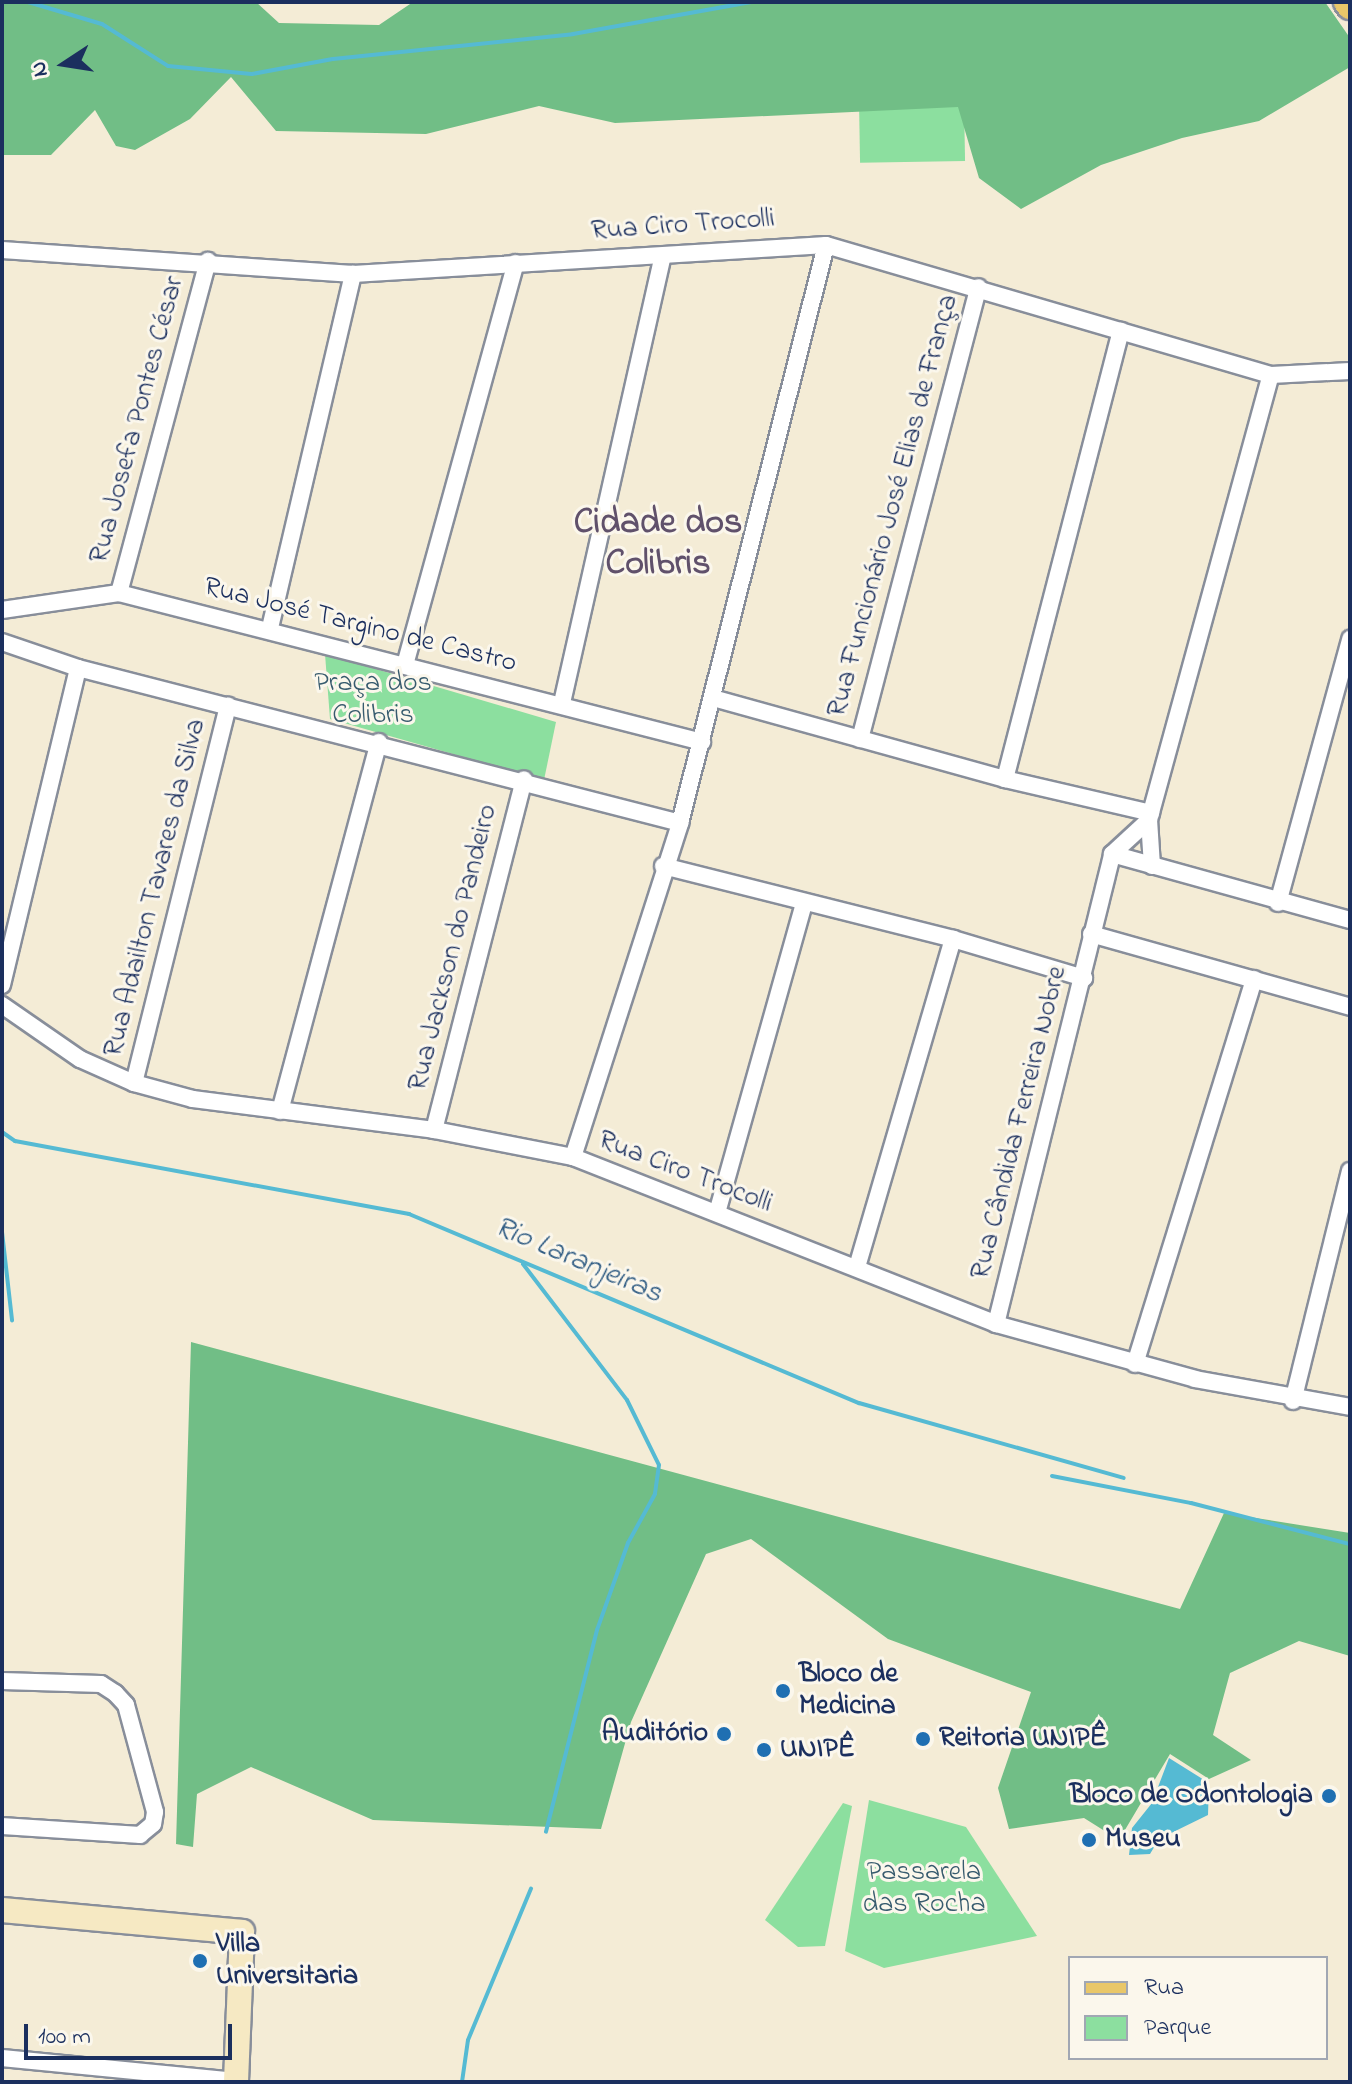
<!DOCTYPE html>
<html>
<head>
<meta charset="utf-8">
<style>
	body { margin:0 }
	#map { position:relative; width:1352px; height:2084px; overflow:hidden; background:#f4ecd6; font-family:"Indie Flower",sans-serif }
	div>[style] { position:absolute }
	.green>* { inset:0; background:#8cdf9f; transform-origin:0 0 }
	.forest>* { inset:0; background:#71be86 }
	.water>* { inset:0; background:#55bad3 }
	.stream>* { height:4px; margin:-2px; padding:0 2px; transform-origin:2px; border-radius:2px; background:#55bad3 }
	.roads { filter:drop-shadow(2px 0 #888e9a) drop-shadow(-2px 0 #888e9a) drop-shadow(0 2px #888e9a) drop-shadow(0 -2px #888e9a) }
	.street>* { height:16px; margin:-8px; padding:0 8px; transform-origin:8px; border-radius:8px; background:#fff }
	.secondary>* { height:24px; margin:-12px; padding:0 12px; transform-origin:12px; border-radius:12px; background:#f6e9c3 }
	.primary>* { height:26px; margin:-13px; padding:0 13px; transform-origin:13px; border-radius:13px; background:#e9c769 }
	.dots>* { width:22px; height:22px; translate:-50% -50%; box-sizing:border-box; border:4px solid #fbf7ec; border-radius:50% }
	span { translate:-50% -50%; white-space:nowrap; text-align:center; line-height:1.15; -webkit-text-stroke:6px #fbf7ec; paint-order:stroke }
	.street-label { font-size:28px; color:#1b2f5e }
	.park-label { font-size:28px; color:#375b6e }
	.poi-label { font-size:28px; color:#1b2f5e; font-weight:700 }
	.left { translate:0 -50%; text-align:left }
	.right { translate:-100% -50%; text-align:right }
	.water-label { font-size:30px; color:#2c5981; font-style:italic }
	.district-label { font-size:36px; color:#60516b; font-weight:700 }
	.frame { position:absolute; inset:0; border:4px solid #1b2f5e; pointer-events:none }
	.legend { position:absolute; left:1068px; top:1956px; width:260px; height:104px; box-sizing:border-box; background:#fbf7ec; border:2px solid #a1a7b3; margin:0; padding:10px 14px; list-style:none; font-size:24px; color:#1b2f5e }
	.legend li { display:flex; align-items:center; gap:16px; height:40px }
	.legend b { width:40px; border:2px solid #a1a7b3 }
	.north { position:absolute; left:24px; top:24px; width:80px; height:80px; -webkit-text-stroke:6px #fbf7ec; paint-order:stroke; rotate:258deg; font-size:22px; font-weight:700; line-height:32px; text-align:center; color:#1b2f5e }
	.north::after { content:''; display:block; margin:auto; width:28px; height:36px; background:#1b2f5e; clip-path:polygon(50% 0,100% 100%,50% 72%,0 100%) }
	.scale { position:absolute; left:24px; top:2024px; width:208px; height:36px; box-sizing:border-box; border:4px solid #1b2f5e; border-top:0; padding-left:10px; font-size:24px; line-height:28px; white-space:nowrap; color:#1b2f5e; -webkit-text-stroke:6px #fbf7ec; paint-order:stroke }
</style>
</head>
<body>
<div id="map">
	<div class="green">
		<i style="left:964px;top:101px;width:60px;height:105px;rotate:89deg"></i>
		<i style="clip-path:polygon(325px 654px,556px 722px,544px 780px,330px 719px)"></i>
		<i style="clip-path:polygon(869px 1800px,966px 1827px,1037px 1936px,884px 1968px,845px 1951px)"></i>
		<i style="clip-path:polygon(843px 1803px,852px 1806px,825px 1946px,798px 1947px,765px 1920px)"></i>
	</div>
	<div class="forest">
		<i style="clip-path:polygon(2px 2px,256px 2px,279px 23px,379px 25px,413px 2px,1325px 2px,1350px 38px,1350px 67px,1259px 121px,1182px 138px,1101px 165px,1021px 209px,979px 178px,958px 107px,615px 123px,539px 106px,426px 134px,276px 131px,231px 77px,190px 119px,135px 150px,116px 146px,95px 110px,51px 155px,2px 155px)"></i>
		<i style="clip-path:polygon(191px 1342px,1180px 1609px,1224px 1513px,1350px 1533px,1350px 1656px,1299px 1641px,1230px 1673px,1213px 1735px,1251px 1760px,1209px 1779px,1170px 1754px,1119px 1840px,1084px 1818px,1009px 1829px,998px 1788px,1031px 1692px,888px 1639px,751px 1539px,706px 1554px,631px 1722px,601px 1829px,373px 1820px,251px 1767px,197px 1794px,193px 1847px,176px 1844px)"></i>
	</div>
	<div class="water">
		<i style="clip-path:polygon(1169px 1758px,1209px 1783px,1208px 1815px,1159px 1839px,1150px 1854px,1129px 1855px,1132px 1828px,1152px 1803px)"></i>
	</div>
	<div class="stream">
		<i style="left:28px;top:2px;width:77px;rotate:16.6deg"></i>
		<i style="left:102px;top:24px;width:78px;rotate:32.5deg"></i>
		<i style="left:168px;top:66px;width:84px;rotate:5.4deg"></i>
		<i style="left:252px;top:74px;width:82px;rotate:-10.5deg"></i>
		<i style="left:333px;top:59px;width:241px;rotate:-5.9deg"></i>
		<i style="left:573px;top:34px;width:181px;rotate:-10.2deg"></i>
		<i style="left:2px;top:1132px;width:16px;rotate:35deg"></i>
		<i style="left:15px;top:1141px;width:401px;rotate:10.5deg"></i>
		<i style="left:409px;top:1214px;width:488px;rotate:22.8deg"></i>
		<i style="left:859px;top:1403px;width:275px;rotate:15.8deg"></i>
		<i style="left:2px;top:1232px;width:89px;rotate:83.5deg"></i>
		<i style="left:523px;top:1264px;width:171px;rotate:52.6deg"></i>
		<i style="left:627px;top:1400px;width:72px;rotate:63.8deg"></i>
		<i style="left:659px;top:1465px;width:29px;rotate:98deg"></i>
		<i style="left:655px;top:1494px;width:56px;rotate:118.9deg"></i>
		<i style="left:628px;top:1543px;width:92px;rotate:109.6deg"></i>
		<i style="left:597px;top:1630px;width:208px;rotate:104.2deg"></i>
		<i style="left:1052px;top:1476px;width:142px;rotate:11deg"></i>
		<i style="left:1191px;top:1503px;width:164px;rotate:14.5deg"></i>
		<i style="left:462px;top:2082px;width:42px;rotate:-81.9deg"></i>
		<i style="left:468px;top:2040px;width:164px;rotate:-67.4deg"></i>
	</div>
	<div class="roads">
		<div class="street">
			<i style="left:2px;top:250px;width:352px;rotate:3.9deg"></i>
			<i style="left:353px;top:274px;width:474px;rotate:-3.5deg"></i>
			<i style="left:826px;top:245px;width:464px;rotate:16.3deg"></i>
			<i style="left:1271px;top:375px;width:79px;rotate:-2.9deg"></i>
			<i style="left:119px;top:593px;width:344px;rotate:-75deg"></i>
			<i style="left:2px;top:610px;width:118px;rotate:-8.3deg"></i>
			<i style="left:119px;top:593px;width:602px;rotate:14.34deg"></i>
			<i style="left:270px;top:628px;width:364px;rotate:-76.8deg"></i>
			<i style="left:2px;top:642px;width:80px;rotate:18.9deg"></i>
			<i style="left:78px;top:668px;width:622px;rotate:14.44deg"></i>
			<i style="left:405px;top:665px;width:417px;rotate:-74.6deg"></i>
			<i style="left:713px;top:698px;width:303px;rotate:15.5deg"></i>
			<i style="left:1005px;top:779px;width:150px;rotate:13.1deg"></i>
			<i style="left:562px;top:703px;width:458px;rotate:-77.3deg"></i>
			<i style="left:860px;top:739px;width:467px;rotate:-75.3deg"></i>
			<i style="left:1005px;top:779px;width:463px;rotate:-75.5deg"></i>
			<i style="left:1112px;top:854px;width:247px;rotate:15.5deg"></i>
			<i style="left:663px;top:866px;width:299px;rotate:14.1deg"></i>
			<i style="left:953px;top:939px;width:137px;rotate:16.6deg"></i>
			<i style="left:1152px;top:866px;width:46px;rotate:-93.7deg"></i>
			<i style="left:1149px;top:820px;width:461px;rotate:-74.7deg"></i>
			<i style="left:1278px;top:903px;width:274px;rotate:-74.7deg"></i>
			<i style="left:1091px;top:934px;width:269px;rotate:15.7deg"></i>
			<i style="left:2px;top:985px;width:326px;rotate:-76.5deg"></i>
			<i style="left:2px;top:1005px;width:95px;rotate:34.7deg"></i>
			<i style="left:80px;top:1059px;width:59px;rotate:24deg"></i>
			<i style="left:134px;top:1083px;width:61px;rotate:15.2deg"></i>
			<i style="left:193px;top:1099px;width:243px;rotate:7.3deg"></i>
			<i style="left:434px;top:1130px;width:142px;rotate:11deg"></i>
			<i style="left:573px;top:1157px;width:455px;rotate:21.5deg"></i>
			<i style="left:996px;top:1324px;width:206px;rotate:15.4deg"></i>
			<i style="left:1195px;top:1379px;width:158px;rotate:10.2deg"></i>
			<i style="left:134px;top:1083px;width:389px;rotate:-76deg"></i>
			<i style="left:280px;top:1111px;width:382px;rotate:-75deg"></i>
			<i style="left:434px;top:1130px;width:362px;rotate:-75.6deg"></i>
			<i style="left:573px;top:1157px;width:351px;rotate:-72.2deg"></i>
			<i style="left:680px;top:823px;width:596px;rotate:-75.82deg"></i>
			<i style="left:717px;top:1213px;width:321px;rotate:-74.3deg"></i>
			<i style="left:857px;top:1267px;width:342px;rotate:-73.7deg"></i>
			<i style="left:996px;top:1324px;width:484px;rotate:-76.1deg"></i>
			<i style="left:1112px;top:854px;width:50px;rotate:-42.6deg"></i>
			<i style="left:1135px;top:1364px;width:403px;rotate:-72.8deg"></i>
			<i style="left:1293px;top:1401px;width:237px;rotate:-76.1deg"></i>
			<i style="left:2px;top:1681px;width:99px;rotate:1.7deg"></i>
			<i style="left:101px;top:1684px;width:17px;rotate:33deg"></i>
			<i style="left:115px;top:1693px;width:16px;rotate:47deg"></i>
			<i style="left:126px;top:1705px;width:111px;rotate:74.8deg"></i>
			<i style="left:155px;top:1812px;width:12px;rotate:99deg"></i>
			<i style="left:153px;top:1824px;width:17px;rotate:140deg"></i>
			<i style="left:140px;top:1835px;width:138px;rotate:-176.3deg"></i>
			<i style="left:2px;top:2058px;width:235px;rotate:5.6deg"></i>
		</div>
		<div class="secondary">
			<i style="left:2px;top:1910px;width:241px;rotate:5.2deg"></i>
			<i style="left:242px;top:1932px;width:150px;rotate:92.3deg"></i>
		</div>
		<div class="primary">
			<i style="left:1347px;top:2px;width:5px;rotate:53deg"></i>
		</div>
	</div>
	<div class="dots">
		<i style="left:783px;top:1691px;background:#1f6fb2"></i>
		<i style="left:724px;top:1734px;background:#1f6fb2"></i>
		<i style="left:923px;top:1739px;background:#1f6fb2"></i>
		<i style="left:764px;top:1750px;background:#1f6fb2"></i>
		<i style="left:1329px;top:1796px;background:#1f6fb2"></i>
		<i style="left:1089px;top:1840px;background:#1f6fb2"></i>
		<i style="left:200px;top:1961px;background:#1f6fb2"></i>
	</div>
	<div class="street-label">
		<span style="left:683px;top:226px;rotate:-4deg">Rua Ciro Trocolli</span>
		<span style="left:138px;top:420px;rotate:-75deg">Rua Josefa Pontes César</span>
		<span style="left:894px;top:506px;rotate:-75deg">Rua Funcionário José Elias de França</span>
		<span style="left:360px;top:626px;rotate:14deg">Rua José Targino de Castro</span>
		<span style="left:156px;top:888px;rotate:-76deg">Rua Adailton Tavares da Silva</span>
		<span style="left:454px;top:948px;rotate:-76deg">Rua Jackson do Pandeiro</span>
		<span style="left:1020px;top:1123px;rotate:-76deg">Rua Cândida Ferreira Nobre</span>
		<span style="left:685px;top:1173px;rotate:21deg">Rua Ciro Trocolli</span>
	</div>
	<div class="park-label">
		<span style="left:373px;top:700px">Praça dos<br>Colibris</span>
		<span style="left:924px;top:1889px">Passarela<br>das Rocha</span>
	</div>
	<div class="poi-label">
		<span class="left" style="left:799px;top:1691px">Bloco de<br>Medicina</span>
		<span class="right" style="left:708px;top:1734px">Auditório</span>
		<span class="left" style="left:939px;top:1739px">Reitoria UNIPÊ</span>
		<span class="left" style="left:780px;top:1750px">UNIPÊ</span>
		<span class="right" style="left:1313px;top:1796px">Bloco de Odontologia</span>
		<span class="left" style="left:1105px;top:1840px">Museu</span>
		<span class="left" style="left:216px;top:1961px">Villa<br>Universitaria</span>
	</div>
	<div class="water-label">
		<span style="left:578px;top:1261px;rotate:23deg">Rio Laranjeiras</span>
	</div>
	<div class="district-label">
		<span style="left:658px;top:544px">Cidade dos<br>Colibris</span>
	</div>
	<div class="frame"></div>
	<ul class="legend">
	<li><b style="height:10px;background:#e9c769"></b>Rua</li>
	<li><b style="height:22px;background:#8cdf9f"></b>Parque</li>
	</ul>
	<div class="north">N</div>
	<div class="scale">100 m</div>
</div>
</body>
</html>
